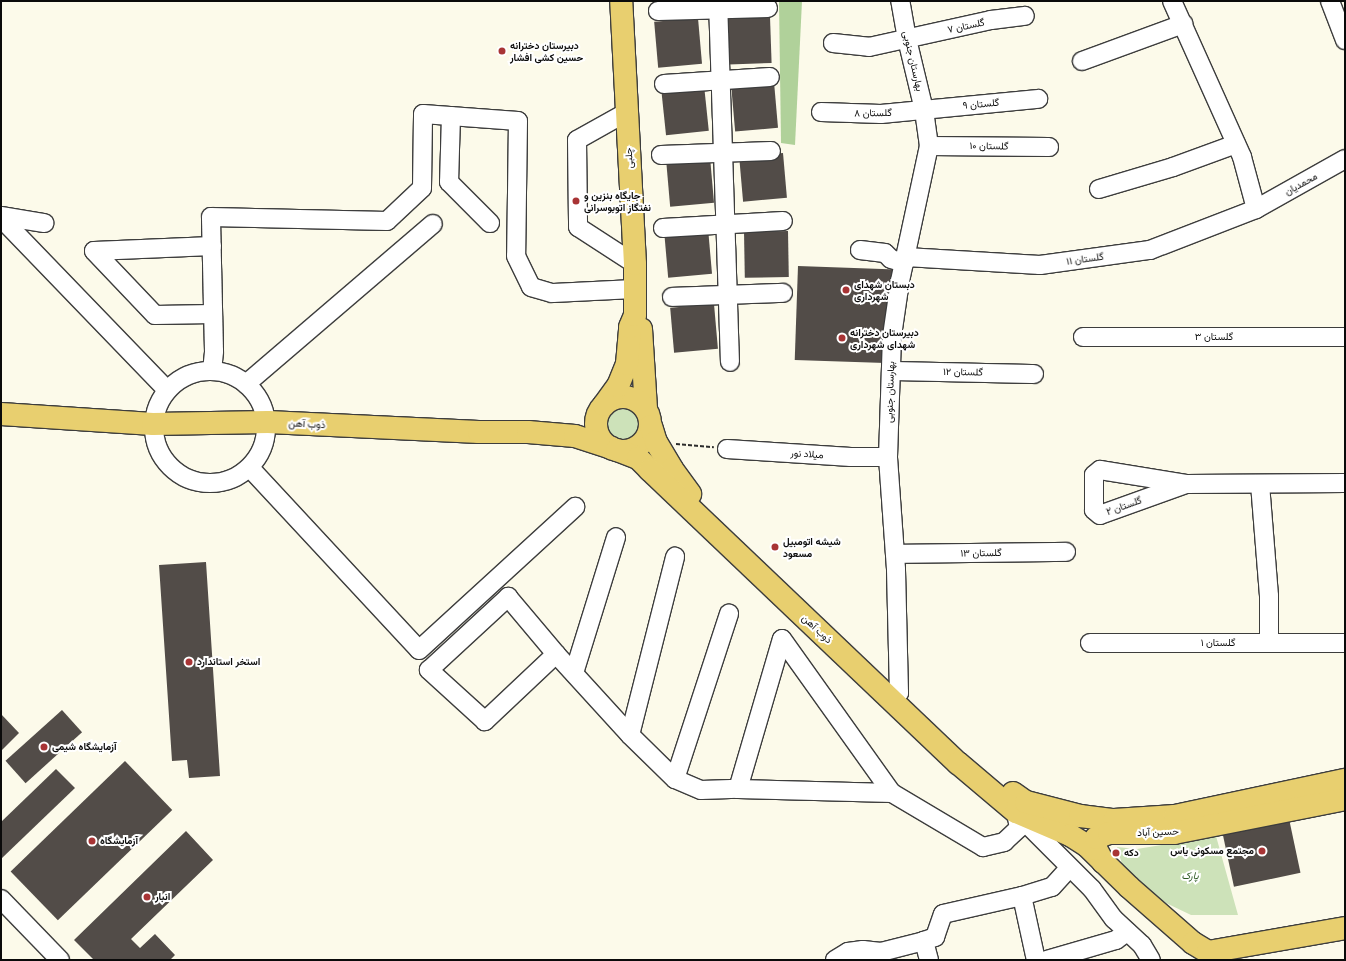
<!DOCTYPE html>
<html>
<head>
<meta charset="utf-8">
<style>
	body { margin:0 }
	#map { position:relative; width:1346px; height:961px; overflow:hidden; background:#fcfaea; font-family:"Roboto Serif",Vazirmatn,serif }
	div>[style] { position:absolute }
	.green>* { inset:0; background:#cde2b9 }
	.forest>* { inset:0; background:#b0d19a }
	.building>* { inset:0; background:#524c48; transform-origin:0 0 }
	.path>* { height:2px; margin-top:-1px; transform-origin:0; background:repeating-linear-gradient(90deg,#2c2c2c 0 4px,transparent 0 6px) }
	.roads { filter:drop-shadow(1px 0 #3d3d3d) drop-shadow(-1px 0 #3d3d3d) drop-shadow(0 1px #3d3d3d) drop-shadow(0 -1px #3d3d3d) }
	.minor>* { height:18px; margin:-9px; padding:0 9px; transform-origin:9px; border-radius:9px; background:#fff }
	.minor>.ring { margin:-9px; padding:0; box-sizing:content-box; background:none; border:18px solid #fff; border-radius:50% }
	.major>* { height:22px; margin:-11px; padding:0 11px; transform-origin:11px; border-radius:11px; background:#e8cf6f }
	.major>.ring { margin:-11px; padding:0; box-sizing:content-box; background:none; border:22px solid #e8cf6f; border-radius:50% }
	.dots>* { width:11px; height:11px; translate:-50% -50%; box-sizing:border-box; border:2px solid #fff; border-radius:50% }
	span { translate:-50% -50%; white-space:nowrap; text-align:center; line-height:1.15; -webkit-text-stroke:4px #fff; paint-order:stroke }
	.street-label { font-size:10px; color:#0a0a0a }
	.poi-label { font-size:10px; color:#0a0a0a; font-weight:700 }
	.left { translate:0 -50%; text-align:left }
	.right { translate:-100% -50%; text-align:right }
	.park-label { font-size:10px; color:#2d5924; font-style:italic }
	.frame { position:absolute; inset:0; border:2px solid #0a0a0a; pointer-events:none }
</style>
</head>
<body>
<div id="map">
	<div class="green">
		<i style="clip-path:polygon(620px 400px,628px 400px,641px 408px,646px 430px,643px 437px,630px 447px,602px 435px,599px 428px,602px 413px)"></i>
		<i style="clip-path:polygon(1216px 836px,1238px 915px,1191px 915px,1166px 903px,1136px 882px,1124px 871px,1117px 847px,1137px 849px)"></i>
	</div>
	<div class="forest">
		<i style="clip-path:polygon(779px 1px,802px 1px,795px 145px,781px 143px)"></i>
	</div>
	<div class="building">
		<i style="left:770px;top:17px;width:46px;height:43px;rotate:88deg"></i>
		<i style="left:698px;top:18px;width:46px;height:44px;rotate:85deg"></i>
		<i style="left:774px;top:82px;width:46px;height:43px;rotate:85deg"></i>
		<i style="left:704px;top:85px;width:46px;height:43px;rotate:84deg"></i>
		<i style="left:783px;top:153px;width:45px;height:44px;rotate:85deg"></i>
		<i style="left:710px;top:157px;width:46px;height:44px;rotate:85deg"></i>
		<i style="left:708px;top:228px;width:46px;height:44px;rotate:85deg"></i>
		<i style="left:788px;top:231px;width:46px;height:44px;rotate:89deg"></i>
		<i style="left:798px;top:266px;width:98px;height:94px;rotate:2deg"></i>
		<i style="left:714px;top:304px;width:45px;height:44px;rotate:85deg"></i>
		<i style="clip-path:polygon(206px 562px,220px 776px,189px 778px,187px 760px,172px 761px,159px 565px)"></i>
		<i style="left:62px;top:710px;width:30px;height:76px;rotate:48deg"></i>
		<i style="clip-path:polygon(1px 714px,19px 733px,1px 751px)"></i>
		<i style="left:125px;top:761px;width:68px;height:159px;rotate:46deg"></i>
		<i style="clip-path:polygon(56px 769px,75px 788px,1px 859px,1px 822px)"></i>
		<i style="left:1288px;top:814px;width:60px;height:68px;rotate:78deg"></i>
		<i style="clip-path:polygon(186px 831px,213px 860px,131px 939px,140px 948px,155px 934px,175px 955px,170px 960px,94px 960px,74px 940px)"></i>
	</div>
	<div class="path">
		<i style="left:676px;top:444px;width:38px;rotate:5deg"></i>
	</div>
	<div class="roads">
		<div class="minor">
			<i style="left:718px;top:1px;width:361px;rotate:88.1deg"></i>
			<i style="left:1172px;top:1px;width:171px;rotate:65.8deg"></i>
			<i style="left:1242px;top:157px;width:54px;rotate:74.9deg"></i>
			<i style="left:1330px;top:1px;width:42px;rotate:69deg"></i>
			<i style="left:658px;top:11px;width:110px;rotate:-1.6deg"></i>
			<i style="left:833px;top:43px;width:36px;rotate:6deg"></i>
			<i style="left:869px;top:47px;width:125px;rotate:-12.5deg"></i>
			<i style="left:991px;top:20px;width:34px;rotate:-7deg"></i>
			<i style="left:1082px;top:61px;width:108px;rotate:-20.1deg"></i>
			<i style="left:664px;top:84px;width:106px;rotate:-3.8deg"></i>
			<i style="left:627px;top:112px;width:57px;rotate:150.8deg"></i>
			<i style="left:577px;top:140px;width:87px;rotate:89.3deg"></i>
			<i style="left:578px;top:227px;width:68px;rotate:33deg"></i>
			<i style="left:821px;top:112px;width:60px;rotate:1.9deg"></i>
			<i style="left:881px;top:114px;width:158px;rotate:-5.5deg"></i>
			<i style="left:451px;top:116px;width:66px;rotate:91.7deg"></i>
			<i style="left:449px;top:182px;width:58px;rotate:45deg"></i>
			<i style="left:929px;top:146px;width:120px;rotate:0.5deg"></i>
			<i style="left:661px;top:155px;width:110px;rotate:-2.1deg"></i>
			<i style="left:1099px;top:189px;width:77px;rotate:-16.6deg"></i>
			<i style="left:1173px;top:167px;width:67px;rotate:-20.1deg"></i>
			<i style="left:1px;top:216px;width:44px;rotate:9.2deg"></i>
			<i style="left:1px;top:218px;width:239px;rotate:46deg"></i>
			<i style="left:663px;top:228px;width:120px;rotate:-3.3deg"></i>
			<i style="left:212px;top:246px;width:118px;rotate:177.6deg"></i>
			<i style="left:94px;top:251px;width:88px;rotate:46.4deg"></i>
			<i style="left:155px;top:315px;width:58px;rotate:-1deg"></i>
			<i style="left:860px;top:250px;width:25px;rotate:7deg"></i>
			<i style="left:885px;top:253px;width:8px;rotate:45deg"></i>
			<i style="left:891px;top:259px;width:14px;rotate:17deg"></i>
			<i style="left:906px;top:257px;width:134px;rotate:3.4deg"></i>
			<i style="left:1040px;top:265px;width:111px;rotate:-7.8deg"></i>
			<i style="left:1150px;top:250px;width:114px;rotate:-21.1deg"></i>
			<i style="left:1256px;top:209px;width:102px;rotate:-29.3deg"></i>
			<i style="left:672px;top:297px;width:111px;rotate:-2.1deg"></i>
			<i style="left:1083px;top:337px;width:262px"></i>
			<i class="ring" style="left:154px;top:371px;width:94px;height:94px"></i>
			<i style="left:212px;top:371px;width:20px;rotate:-84deg"></i>
			<i style="left:214px;top:351px;width:134px;rotate:-91.3deg"></i>
			<i style="left:211px;top:217px;width:176px;rotate:1.3deg"></i>
			<i style="left:387px;top:221px;width:48px;rotate:-43.3deg"></i>
			<i style="left:422px;top:188px;width:74px;rotate:-89.2deg"></i>
			<i style="left:423px;top:114px;width:95px;rotate:4.2deg"></i>
			<i style="left:518px;top:121px;width:135px;rotate:90.8deg"></i>
			<i style="left:516px;top:256px;width:34px;rotate:64deg"></i>
			<i style="left:531px;top:287px;width:22px;rotate:16deg"></i>
			<i style="left:552px;top:293px;width:83px;rotate:-2.8deg"></i>
			<i style="left:891px;top:371px;width:143px;rotate:1.2deg"></i>
			<i style="left:246px;top:384px;width:246px;rotate:-40.6deg"></i>
			<i style="left:727px;top:449px;width:124px;rotate:3.7deg"></i>
			<i style="left:851px;top:457px;width:37px"></i>
			<i style="left:250px;top:468px;width:248px;rotate:47.1deg"></i>
			<i style="left:419px;top:650px;width:212px;rotate:-42.5deg"></i>
			<i style="left:1186px;top:484px;width:91px;rotate:160.2deg"></i>
			<i style="left:1100px;top:515px;width:8px;rotate:-140deg"></i>
			<i style="left:1094px;top:510px;width:35px;rotate:-90deg"></i>
			<i style="left:1094px;top:475px;width:8px;rotate:-40deg"></i>
			<i style="left:1100px;top:470px;width:87px;rotate:9.2deg"></i>
			<i style="left:1186px;top:484px;width:159px;rotate:-0.4deg"></i>
			<i style="left:1260px;top:484px;width:112px;rotate:85.4deg"></i>
			<i style="left:1269px;top:596px;width:47px;rotate:90deg"></i>
			<i style="left:895px;top:554px;width:171px;rotate:-0.7deg"></i>
			<i style="left:782px;top:639px;width:189px;rotate:54.5deg"></i>
			<i style="left:1090px;top:643px;width:255px"></i>
			<i style="left:556px;top:654px;width:98px;rotate:136.7deg"></i>
			<i style="left:485px;top:721px;width:76px;rotate:-137.7deg"></i>
			<i style="left:429px;top:670px;width:108px;rotate:-42.7deg"></i>
			<i style="left:508px;top:597px;width:75px;rotate:49.9deg"></i>
			<i style="left:556px;top:654px;width:110px;rotate:47.6deg"></i>
			<i style="left:630px;top:735px;width:63px;rotate:44.4deg"></i>
			<i style="left:675px;top:779px;width:28px;rotate:23deg"></i>
			<i style="left:701px;top:790px;width:37px;rotate:-2deg"></i>
			<i style="left:738px;top:789px;width:154px;rotate:1.5deg"></i>
			<i style="left:892px;top:793px;width:106px;rotate:30.7deg"></i>
			<i style="left:983px;top:847px;width:22px;rotate:-13deg"></i>
			<i style="left:1004px;top:842px;width:21px;rotate:-43deg"></i>
			<i style="left:1019px;top:828px;width:16px;rotate:-101deg"></i>
			<i style="left:574px;top:673px;width:142px;rotate:-72.8deg"></i>
			<i style="left:892px;top:700px;width:10px;rotate:-45deg"></i>
			<i style="left:899px;top:693px;width:124px;rotate:-91.4deg"></i>
			<i style="left:896px;top:569px;width:112px;rotate:-94.1deg"></i>
			<i style="left:888px;top:457px;width:121px;rotate:-88.1deg"></i>
			<i style="left:892px;top:336px;width:56px;rotate:-81.7deg"></i>
			<i style="left:900px;top:281px;width:138px;rotate:-77.9deg"></i>
			<i style="left:929px;top:146px;width:36px;rotate:-98deg"></i>
			<i style="left:924px;top:110px;width:73px;rotate:-103.5deg"></i>
			<i style="left:907px;top:39px;width:39px;rotate:-100deg"></i>
			<i style="left:630px;top:735px;width:184px;rotate:-75.8deg"></i>
			<i style="left:675px;top:779px;width:174px;rotate:-71.9deg"></i>
			<i style="left:738px;top:789px;width:156px;rotate:-73.7deg"></i>
			<i style="left:1019px;top:816px;width:103px;rotate:45deg"></i>
			<i style="left:1092px;top:889px;width:37px;rotate:54deg"></i>
			<i style="left:1114px;top:919px;width:38px;rotate:43deg"></i>
			<i style="left:1142px;top:945px;width:17px;rotate:59deg"></i>
			<i style="left:1022px;top:896px;width:66px;rotate:77.7deg"></i>
			<i style="left:1px;top:899px;width:85px;rotate:46deg"></i>
			<i style="left:835px;top:960px;width:15px;rotate:-32deg"></i>
			<i style="left:848px;top:952px;width:15px;rotate:-8deg"></i>
			<i style="left:863px;top:950px;width:18px;rotate:6deg"></i>
			<i style="left:881px;top:952px;width:44px;rotate:-14.3deg"></i>
			<i style="left:929px;top:960px;width:20px;rotate:-105deg"></i>
			<i style="left:924px;top:941px;width:12px;rotate:-20deg"></i>
			<i style="left:935px;top:937px;width:24px;rotate:-71deg"></i>
			<i style="left:943px;top:914px;width:81px;rotate:-12.8deg"></i>
			<i style="left:1022px;top:896px;width:31px;rotate:-17deg"></i>
			<i style="left:1052px;top:887px;width:25px;rotate:-48deg"></i>
			<i style="left:1047px;top:960px;width:72px;rotate:-16.2deg"></i>
			<i style="left:1116px;top:940px;width:14px;rotate:-36deg"></i>
		</div>
		<div class="major">
			<i style="left:641px;top:329px;width:80px;rotate:86.4deg"></i>
			<i class="ring" style="left:596px;top:397px;width:32px;height:32px"></i>
			<i style="left:604px;top:405px;width:24px;rotate:-54deg"></i>
			<i style="left:618px;top:386px;width:24px;rotate:-68deg"></i>
			<i style="left:627px;top:364px;width:37px;rotate:-85deg"></i>
			<i style="left:630px;top:327px;width:13px;rotate:-67deg"></i>
			<i style="left:635px;top:315px;width:51px;rotate:-90deg"></i>
			<i style="left:635px;top:264px;width:263px;rotate:-93deg"></i>
			<i style="left:1px;top:414px;width:152px;rotate:3.8deg"></i>
			<i style="left:153px;top:424px;width:115px;rotate:-1deg"></i>
			<i style="left:268px;top:422px;width:211px;rotate:2.7deg"></i>
			<i style="left:479px;top:432px;width:49px"></i>
			<i style="left:528px;top:432px;width:47px;rotate:4.9deg"></i>
			<i style="left:575px;top:436px;width:38px;rotate:18deg"></i>
			<i style="left:651px;top:426px;width:17px;rotate:73deg"></i>
			<i style="left:656px;top:442px;width:31px;rotate:59deg"></i>
			<i style="left:672px;top:469px;width:31px;rotate:54deg"></i>
			<i style="left:617px;top:450px;width:22px;rotate:21deg"></i>
			<i style="left:638px;top:458px;width:17px;rotate:45deg"></i>
			<i style="left:650px;top:470px;width:425px;rotate:43.6deg"></i>
			<i style="left:958px;top:763px;width:76px;rotate:40.2deg"></i>
			<i style="left:1016px;top:812px;width:59px;rotate:23.1deg"></i>
			<i style="left:1070px;top:835px;width:19px;rotate:32deg"></i>
			<i style="left:1086px;top:845px;width:60px;rotate:44.3deg"></i>
			<i style="left:1129px;top:887px;width:85px;rotate:41.2deg"></i>
			<i style="left:1193px;top:943px;width:17px;rotate:31deg"></i>
			<i style="left:1208px;top:952px;width:139px;rotate:-9.9deg"></i>
			<i style="left:1013px;top:793px;width:16px;rotate:35deg"></i>
			<i style="left:1026px;top:802px;width:56px;rotate:14.5deg"></i>
			<i style="left:1080px;top:816px;width:34px;rotate:7deg"></i>
			<i style="left:1114px;top:820px;width:61px;rotate:-3.8deg"></i>
			<i style="left:1175px;top:816px;width:174px;rotate:-12deg"></i>
			<i style="left:1103px;top:862px;width:15px;rotate:-118deg"></i>
			<i style="left:1096px;top:849px;width:11px;rotate:-90deg"></i>
			<i style="left:1096px;top:838px;width:14px;rotate:-21deg"></i>
			<i style="left:1109px;top:833px;width:65px"></i>
			<i style="left:1174px;top:833px;width:174px;rotate:-11.2deg"></i>
		</div>
	</div>
	<div class="dots">
		<i style="left:502px;top:51px;background:#a83435"></i>
		<i style="left:576px;top:201px;background:#a83435"></i>
		<i style="left:846px;top:290px;background:#a83435"></i>
		<i style="left:842px;top:338px;background:#a83435"></i>
		<i style="left:775px;top:547px;background:#a83435"></i>
		<i style="left:189px;top:662px;background:#a83435"></i>
		<i style="left:44px;top:747px;background:#a83435"></i>
		<i style="left:92px;top:841px;background:#a83435"></i>
		<i style="left:1262px;top:851px;background:#a83435"></i>
		<i style="left:1116px;top:853px;background:#a83435"></i>
		<i style="left:147px;top:897px;background:#a83435"></i>
	</div>
	<div class="street-label">
		<span style="left:966px;top:26px;rotate:-12deg">گلستان ۷</span>
		<span style="left:913px;top:61px;rotate:77deg">بهارستان جنوبی</span>
		<span style="left:981px;top:104px;rotate:-5deg">گلستان ۹</span>
		<span style="left:873px;top:113px;rotate:-1deg">گلستان ۸</span>
		<span style="left:989px;top:146px;rotate:1deg">گلستان ۱۰</span>
		<span style="left:629px;top:158px;rotate:-93deg">چلبی</span>
		<span style="left:1301px;top:184px;rotate:-29deg">محمدیان</span>
		<span style="left:1085px;top:259px;rotate:-8deg">گلستان ۱۱</span>
		<span style="left:1214px;top:337px">گلستان ۳</span>
		<span style="left:963px;top:372px;rotate:1deg">گلستان ۱۲</span>
		<span style="left:890px;top:392px;rotate:-88deg">بهارستان جنوبی</span>
		<span style="left:307px;top:424px;rotate:3deg">ذوب آهن</span>
		<span style="left:807px;top:454px;rotate:4deg">میلاد نور</span>
		<span style="left:1124px;top:506px;rotate:-20deg">گلستان ۲</span>
		<span style="left:981px;top:553px;rotate:-1deg">گلستان ۱۳</span>
		<span style="left:817px;top:629px;rotate:43deg">ذوب آهن</span>
		<span style="left:1218px;top:643px">گلستان ۱</span>
		<span style="left:1158px;top:832px;rotate:-2deg">حسین آباد</span>
	</div>
	<div class="poi-label">
		<span class="left" style="left:510px;top:51px">دبیرستان دخترانه<br>حسین کشی افشار</span>
		<span class="left" style="left:584px;top:201px">جایگاه بنزین و<br>نفتگاز اتوبوسرانی</span>
		<span class="left" style="left:854px;top:290px">دبستان شهدای<br>شهرداری</span>
		<span class="left" style="left:850px;top:338px">دبیرستان دخترانه<br>شهدای شهرداری</span>
		<span class="left" style="left:783px;top:547px">شیشه اتومبیل<br>مسعود</span>
		<span class="left" style="left:197px;top:662px">استخر استاندارد</span>
		<span class="left" style="left:52px;top:747px">آزمایشگاه شیمی</span>
		<span class="left" style="left:100px;top:841px">آزمایشگاه</span>
		<span class="right" style="left:1254px;top:851px">مجتمع مسکونی یاس</span>
		<span class="left" style="left:1124px;top:853px">دکه</span>
		<span class="left" style="left:155px;top:897px">انبار</span>
	</div>
	<div class="park-label">
		<span style="left:1190px;top:876px">پارک</span>
	</div>
	<div class="frame"></div>
</div>
</body>
</html>
